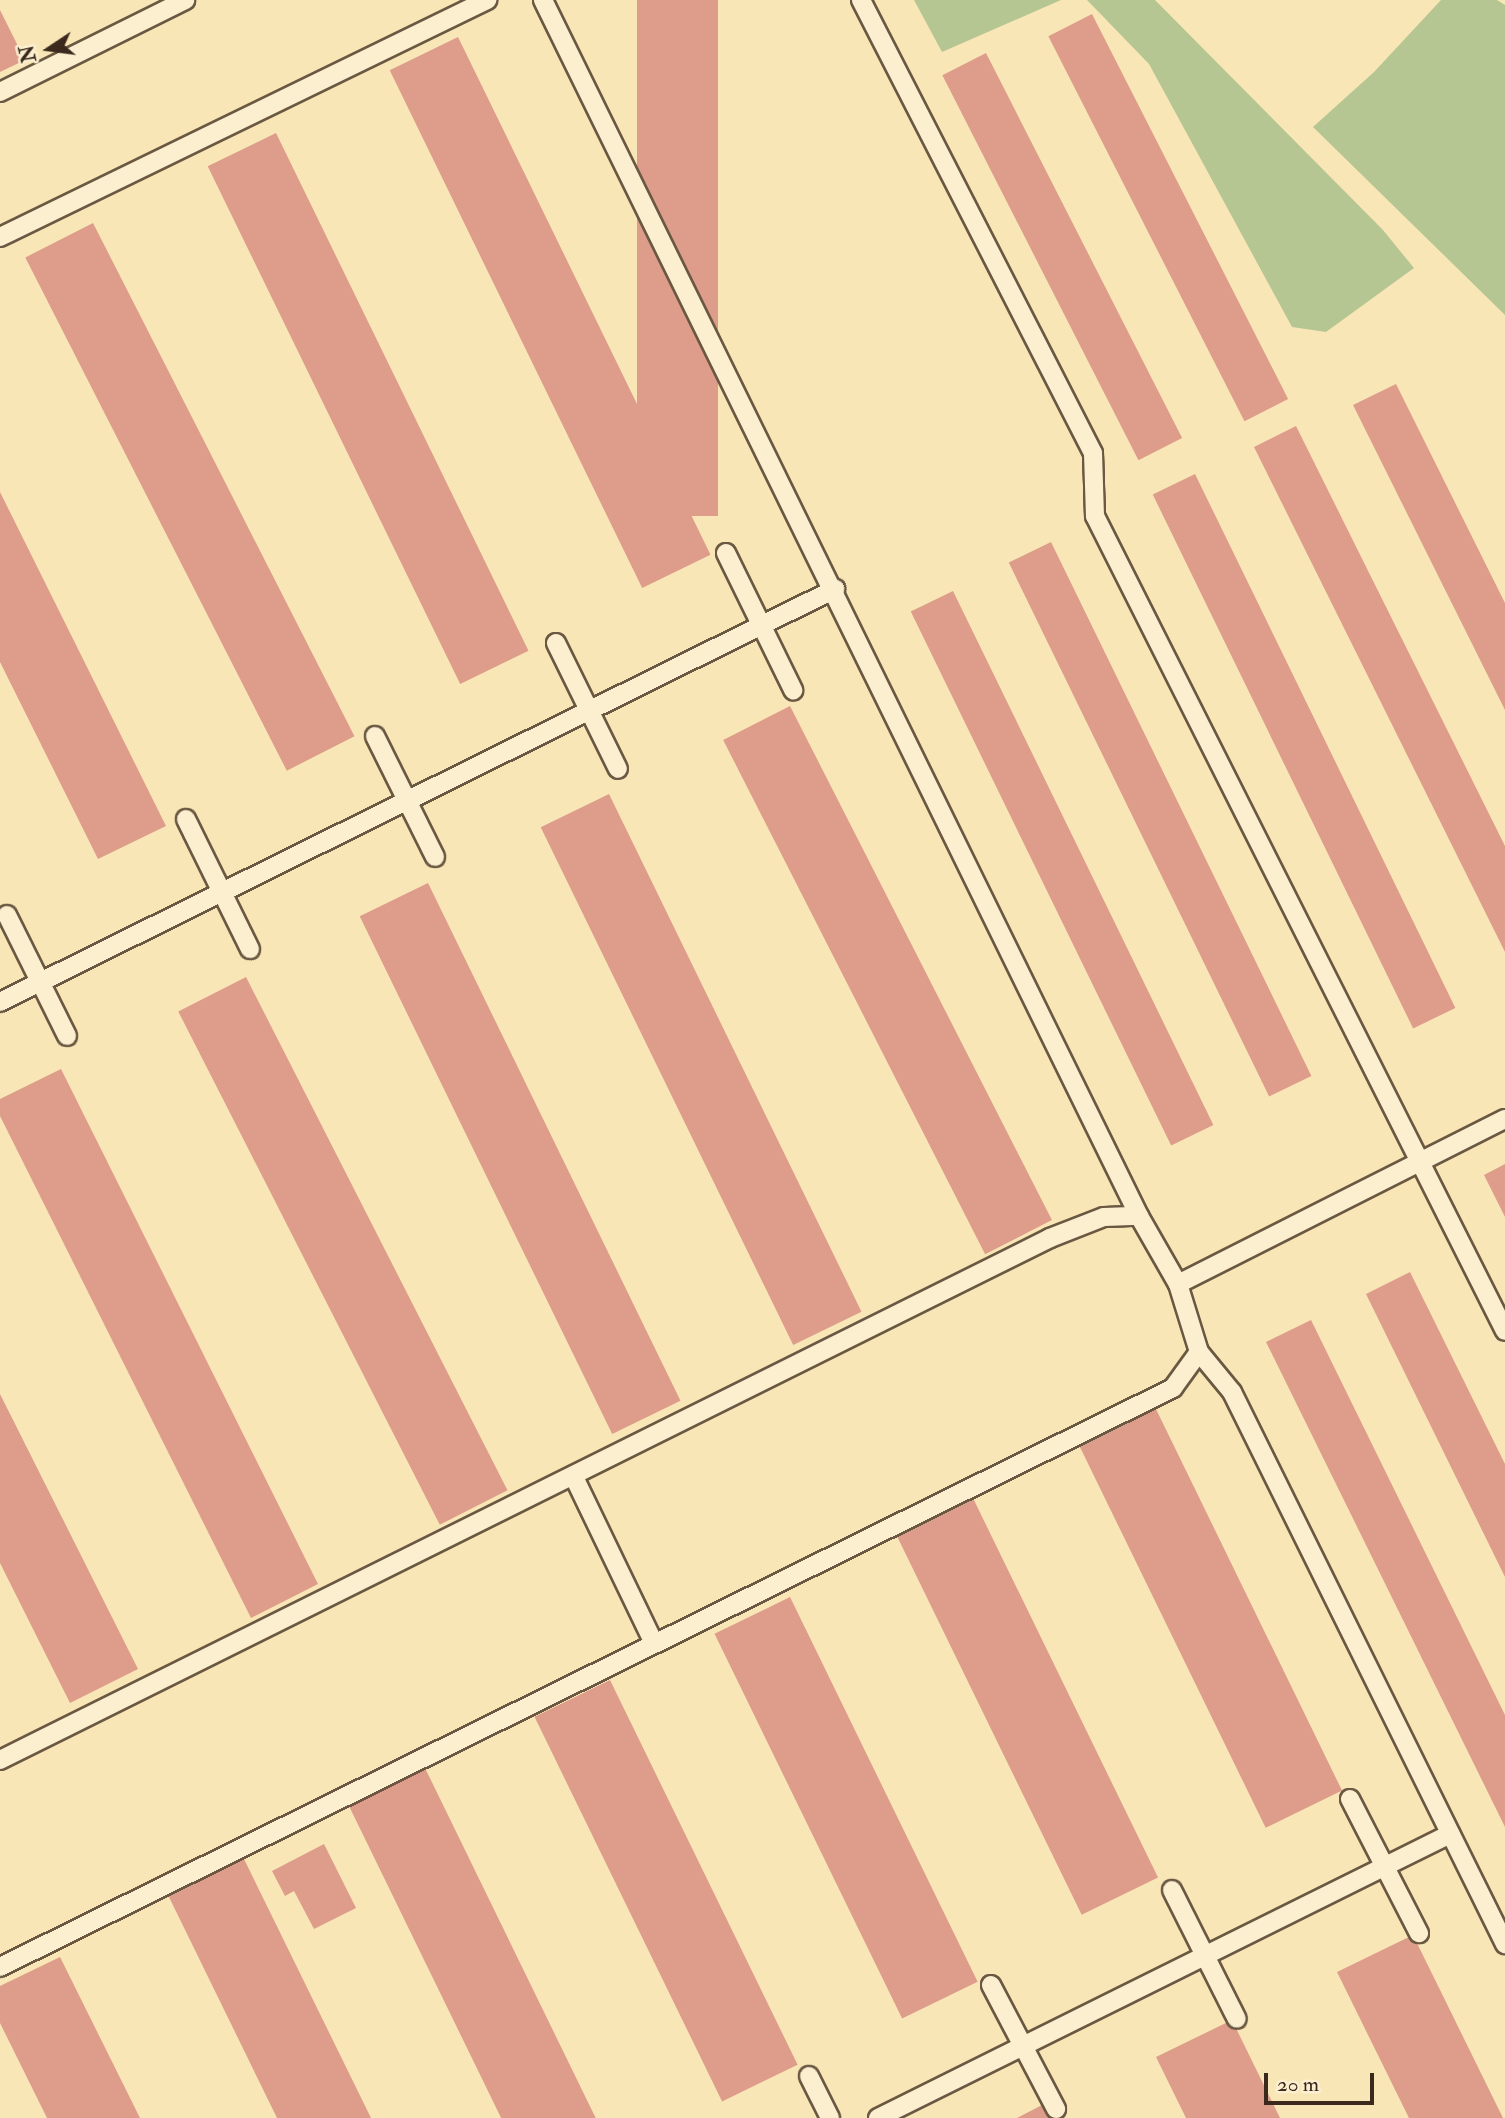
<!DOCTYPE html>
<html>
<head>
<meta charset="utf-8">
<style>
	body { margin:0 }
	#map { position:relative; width:1505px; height:2118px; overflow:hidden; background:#f9e6b6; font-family:"IM FELL Double Pica",serif }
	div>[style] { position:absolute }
	.green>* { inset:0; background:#b6c693 }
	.building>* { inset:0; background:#de9d8a; transform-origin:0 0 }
	.roads { filter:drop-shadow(2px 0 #6a5842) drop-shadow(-2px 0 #6a5842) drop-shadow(0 2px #6a5842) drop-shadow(0 -2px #6a5842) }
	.lane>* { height:18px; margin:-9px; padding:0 9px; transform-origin:9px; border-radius:9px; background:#fbefd0 }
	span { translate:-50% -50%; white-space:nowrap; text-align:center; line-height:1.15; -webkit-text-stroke:6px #fbefd0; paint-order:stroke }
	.north { position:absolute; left:14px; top:14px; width:70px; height:70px; -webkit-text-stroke:5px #fbefd0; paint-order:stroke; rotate:257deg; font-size:19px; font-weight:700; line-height:28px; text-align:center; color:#3a291c }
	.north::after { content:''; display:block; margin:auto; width:24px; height:32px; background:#3a291c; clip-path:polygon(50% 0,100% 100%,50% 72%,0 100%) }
	.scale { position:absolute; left:1264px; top:2073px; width:110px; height:32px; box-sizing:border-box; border:4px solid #3a291c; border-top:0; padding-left:9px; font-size:21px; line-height:24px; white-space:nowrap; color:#3a291c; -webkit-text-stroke:5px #fbefd0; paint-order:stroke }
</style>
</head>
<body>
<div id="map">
	<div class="green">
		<i style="clip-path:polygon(914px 0,1061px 0,942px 52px)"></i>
		<i style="clip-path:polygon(1087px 0,1155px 0,1383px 230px,1414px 268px,1326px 332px,1292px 327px,1149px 64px)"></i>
		<i style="clip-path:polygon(1441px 0,1497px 0,1505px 5px,1505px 315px,1313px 127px,1374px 72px)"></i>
	</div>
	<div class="building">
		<i style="left:637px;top:0;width:81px;height:516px"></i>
		<i style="clip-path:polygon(0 10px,25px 60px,0 72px)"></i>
		<i style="left:1092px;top:14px;width:432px;height:49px;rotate:63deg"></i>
		<i style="left:458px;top:37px;width:576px;height:76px;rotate:64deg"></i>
		<i style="left:986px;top:53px;width:432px;height:49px;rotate:63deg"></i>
		<i style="left:276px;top:133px;width:576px;height:76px;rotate:64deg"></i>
		<i style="left:93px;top:223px;width:576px;height:76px;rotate:63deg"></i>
		<i style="clip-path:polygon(1396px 384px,1505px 603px,1505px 710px,1353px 405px)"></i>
		<i style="clip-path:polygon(1296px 426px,1505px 846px,1505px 952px,1254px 447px)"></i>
		<i style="left:1195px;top:474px;width:594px;height:47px;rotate:64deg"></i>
		<i style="clip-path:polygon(0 492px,166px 826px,98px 859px,0 662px)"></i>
		<i style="left:1051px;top:542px;width:594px;height:47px;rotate:64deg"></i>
		<i style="left:953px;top:591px;width:594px;height:47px;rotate:64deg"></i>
		<i style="left:790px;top:706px;width:577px;height:75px;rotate:63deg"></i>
		<i style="left:609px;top:794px;width:576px;height:76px;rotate:64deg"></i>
		<i style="left:428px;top:883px;width:576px;height:76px;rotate:64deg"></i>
		<i style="left:246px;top:977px;width:576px;height:76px;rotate:63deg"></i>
		<i style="clip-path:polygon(61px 1069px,318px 1584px,251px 1618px,0 1116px,0 1099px)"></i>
		<i style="clip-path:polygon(1505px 1164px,1505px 1217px,1484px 1175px)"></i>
		<i style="clip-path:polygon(1410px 1272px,1505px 1464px,1505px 1577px,1366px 1294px)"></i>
		<i style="clip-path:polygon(1311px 1320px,1505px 1715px,1505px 1827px,1266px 1342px)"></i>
		<i style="clip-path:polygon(0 1394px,138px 1669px,70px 1703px,0 1563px)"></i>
		<i style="left:1154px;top:1405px;width:429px;height:85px;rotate:64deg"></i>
		<i style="left:970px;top:1492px;width:429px;height:85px;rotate:64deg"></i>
		<i style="left:790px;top:1597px;width:428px;height:84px;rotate:64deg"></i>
		<i style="left:610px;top:1680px;width:428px;height:84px;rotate:64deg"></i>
		<i style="left:425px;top:1768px;width:390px;height:85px;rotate:64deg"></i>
		<i style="clip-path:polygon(324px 1844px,356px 1908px,314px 1929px,294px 1891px,285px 1896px,272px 1871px)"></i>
		<i style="clip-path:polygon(243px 1857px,371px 2118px,277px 2118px,168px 1895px)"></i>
		<i style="clip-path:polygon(1413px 1935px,1503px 2118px,1409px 2118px,1337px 1972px)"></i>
		<i style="clip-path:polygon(60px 1957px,140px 2118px,47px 2118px,0 2023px,0 1986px)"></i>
		<i style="clip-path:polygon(1232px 2020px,1280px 2118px,1186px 2118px,1156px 2057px)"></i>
		<i style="clip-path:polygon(1044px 2104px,1051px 2118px,1017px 2118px)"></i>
	</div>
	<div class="roads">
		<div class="lane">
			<i style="left:543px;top:0;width:1354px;rotate:63.89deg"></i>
			<i style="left:1139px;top:1216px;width:78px;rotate:60.2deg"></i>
			<i style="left:1178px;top:1284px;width:71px;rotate:72.8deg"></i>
			<i style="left:1199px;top:1352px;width:52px;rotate:50.5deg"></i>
			<i style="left:1232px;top:1392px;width:616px;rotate:63.68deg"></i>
			<i style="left:861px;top:0;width:509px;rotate:62.88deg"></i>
			<i style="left:1093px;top:453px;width:63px;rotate:88.2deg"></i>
			<i style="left:1095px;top:516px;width:912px;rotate:63.29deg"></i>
			<i style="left:0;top:92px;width:207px;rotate:-26.4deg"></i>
			<i style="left:0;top:237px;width:542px;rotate:-25.95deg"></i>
			<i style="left:726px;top:553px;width:153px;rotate:63.9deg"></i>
			<i style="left:556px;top:643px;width:140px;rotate:63.8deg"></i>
			<i style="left:375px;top:736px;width:135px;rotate:63.6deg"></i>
			<i style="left:186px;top:819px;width:145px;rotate:63.8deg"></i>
			<i style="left:7px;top:915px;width:135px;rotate:63.6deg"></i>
			<i style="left:0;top:1002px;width:932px;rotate:-26.32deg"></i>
			<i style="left:1178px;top:1284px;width:366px;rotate:-26.8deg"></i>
			<i style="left:574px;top:1477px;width:182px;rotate:64.3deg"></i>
			<i style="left:0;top:1760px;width:1173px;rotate:-26.43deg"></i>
			<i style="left:1050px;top:1238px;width:58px;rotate:-21.3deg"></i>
			<i style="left:1104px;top:1217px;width:35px;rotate:-2deg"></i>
			<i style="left:1350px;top:1799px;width:151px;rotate:62.8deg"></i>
			<i style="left:1172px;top:1890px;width:144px;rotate:63.3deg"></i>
			<i style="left:0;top:1967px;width:1308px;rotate:-26.27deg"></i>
			<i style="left:1173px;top:1388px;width:44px;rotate:-54.2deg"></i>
			<i style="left:991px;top:1985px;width:140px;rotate:62.3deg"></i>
			<i style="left:809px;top:2076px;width:47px;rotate:63.4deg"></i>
			<i style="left:878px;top:2118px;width:639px;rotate:-26.4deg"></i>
		</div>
	</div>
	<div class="north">N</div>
	<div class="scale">20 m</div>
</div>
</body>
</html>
